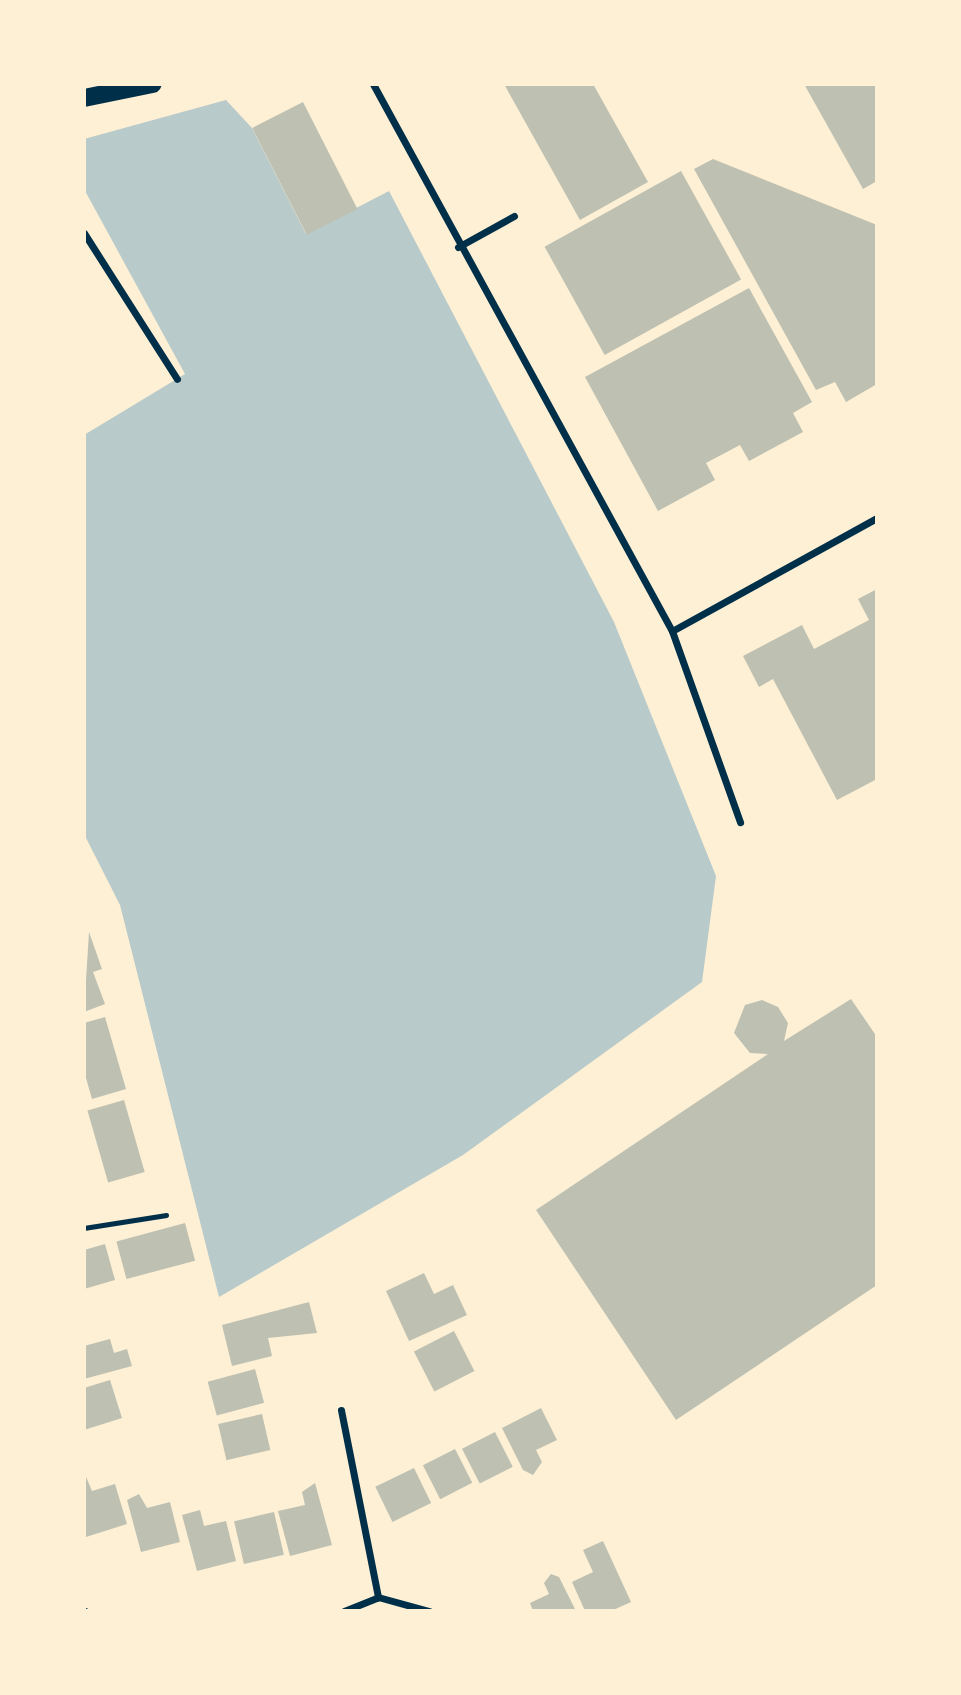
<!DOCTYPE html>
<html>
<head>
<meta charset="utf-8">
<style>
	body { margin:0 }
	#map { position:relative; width:961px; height:1695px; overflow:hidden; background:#fdf0d5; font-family:Literata,serif }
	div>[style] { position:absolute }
	.green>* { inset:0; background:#b9caca }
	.building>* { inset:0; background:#bec0b2; transform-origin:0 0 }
	.path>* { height:4.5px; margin:-2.25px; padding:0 2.25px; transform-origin:2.25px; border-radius:2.25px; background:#003049 }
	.minor>* { height:7px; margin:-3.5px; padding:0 3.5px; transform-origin:3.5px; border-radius:3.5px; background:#003049 }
	.primary>* { height:18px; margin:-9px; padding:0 9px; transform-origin:9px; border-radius:9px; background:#003049 }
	span { translate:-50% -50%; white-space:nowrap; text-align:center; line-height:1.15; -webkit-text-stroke:6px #fdf0d5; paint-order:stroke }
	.frame { position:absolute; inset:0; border:86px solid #fdf0d5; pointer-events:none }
</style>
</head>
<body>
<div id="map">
	<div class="green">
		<i style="clip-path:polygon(226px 100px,252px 128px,306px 234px,389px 191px,614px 622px,716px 876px,702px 982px,463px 1155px,219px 1297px,120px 905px,84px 834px,84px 435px,185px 374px,84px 189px,84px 139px)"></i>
	</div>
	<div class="building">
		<i style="clip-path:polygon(504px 84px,593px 84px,648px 182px,580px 220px)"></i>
		<i style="clip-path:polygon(804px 84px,877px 84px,877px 181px,863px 189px)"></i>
		<i style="left:303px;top:102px;width:120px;height:57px;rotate:63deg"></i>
		<i style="clip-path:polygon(713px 159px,877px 225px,877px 384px,846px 402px,835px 382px,816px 390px,694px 169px)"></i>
		<i style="left:681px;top:171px;width:124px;height:156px;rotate:61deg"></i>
		<i style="clip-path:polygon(749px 288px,812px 402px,793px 413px,803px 432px,749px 461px,740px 445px,706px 463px,715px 480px,658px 511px,585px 377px)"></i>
		<i style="clip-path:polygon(877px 589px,877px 779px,837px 800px,773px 679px,759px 687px,743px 656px,802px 625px,814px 649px,869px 620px,858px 599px)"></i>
		<i style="clip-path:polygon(89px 932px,102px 969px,93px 972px,105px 1004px,84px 1012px)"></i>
		<i style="clip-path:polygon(851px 999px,877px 1037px,877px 1285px,676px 1420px,536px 1210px,768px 1054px,750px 1053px,734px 1033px,745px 1005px,762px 1000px,778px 1007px,788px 1023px,784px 1041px)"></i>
		<i style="clip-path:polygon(105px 1017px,126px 1089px,92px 1099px,84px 1071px,84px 1023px)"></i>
		<i style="left:124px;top:1100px;width:75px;height:38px;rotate:74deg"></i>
		<i style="left:185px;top:1223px;width:39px;height:71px;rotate:75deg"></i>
		<i style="clip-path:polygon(105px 1244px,115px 1280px,84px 1289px,84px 1250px)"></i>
		<i style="clip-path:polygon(424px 1273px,434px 1294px,453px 1285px,467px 1315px,409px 1341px,386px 1291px)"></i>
		<i style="clip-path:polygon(309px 1302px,317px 1333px,268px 1338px,272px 1356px,232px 1366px,222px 1325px)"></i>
		<i style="left:454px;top:1331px;width:45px;height:45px;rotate:63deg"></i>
		<i style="clip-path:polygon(110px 1339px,114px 1353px,127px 1349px,132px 1366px,84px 1379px,84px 1346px)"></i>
		<i style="left:255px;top:1369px;width:35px;height:49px;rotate:75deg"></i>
		<i style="clip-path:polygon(110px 1380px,122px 1418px,84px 1430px,84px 1388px)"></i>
		<i style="clip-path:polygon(541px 1408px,557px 1440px,536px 1450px,542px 1462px,533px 1475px,523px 1470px,502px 1428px)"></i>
		<i style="left:262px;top:1414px;width:37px;height:45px;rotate:77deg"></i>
		<i style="left:495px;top:1432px;width:39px;height:37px;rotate:63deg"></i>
		<i style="left:455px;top:1449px;width:38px;height:36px;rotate:63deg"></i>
		<i style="left:414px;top:1468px;width:39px;height:43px;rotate:64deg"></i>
		<i style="clip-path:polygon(84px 1472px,92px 1491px,115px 1484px,127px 1524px,86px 1537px)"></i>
		<i style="clip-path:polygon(315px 1483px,332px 1545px,290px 1556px,278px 1511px,305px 1505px,302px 1492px)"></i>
		<i style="clip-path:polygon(139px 1494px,147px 1508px,170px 1502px,180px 1542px,141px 1552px,127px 1500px)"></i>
		<i style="clip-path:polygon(200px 1510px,204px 1526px,226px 1521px,236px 1561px,197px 1571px,182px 1515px)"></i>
		<i style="left:274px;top:1512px;width:44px;height:41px;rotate:77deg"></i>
		<i style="clip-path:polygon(603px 1541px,631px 1602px,611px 1611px,585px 1611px,572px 1582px,593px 1572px,583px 1550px)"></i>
		<i style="clip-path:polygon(551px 1574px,559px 1577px,576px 1611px,533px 1611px,530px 1603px,549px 1594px,544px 1583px)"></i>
	</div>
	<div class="path">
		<i style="left:84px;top:1228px;width:83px;rotate:-9deg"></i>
	</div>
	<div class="minor">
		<i style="left:373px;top:84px;width:623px;rotate:61.34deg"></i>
		<i style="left:672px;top:631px;width:234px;rotate:-28.9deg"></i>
		<i style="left:84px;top:233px;width:173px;rotate:57.5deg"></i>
		<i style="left:458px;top:247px;width:64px;rotate:-29deg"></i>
		<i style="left:672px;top:631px;width:203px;rotate:70.4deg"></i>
		<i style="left:341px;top:1410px;width:191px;rotate:78.8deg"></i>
		<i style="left:84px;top:1611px;width:1px"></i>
		<i style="left:344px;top:1611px;width:37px;rotate:-22deg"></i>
		<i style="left:378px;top:1597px;width:53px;rotate:15.4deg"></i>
	</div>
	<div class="primary">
		<i style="left:84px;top:98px;width:70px;rotate:-11.5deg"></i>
	</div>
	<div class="frame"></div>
</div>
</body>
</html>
